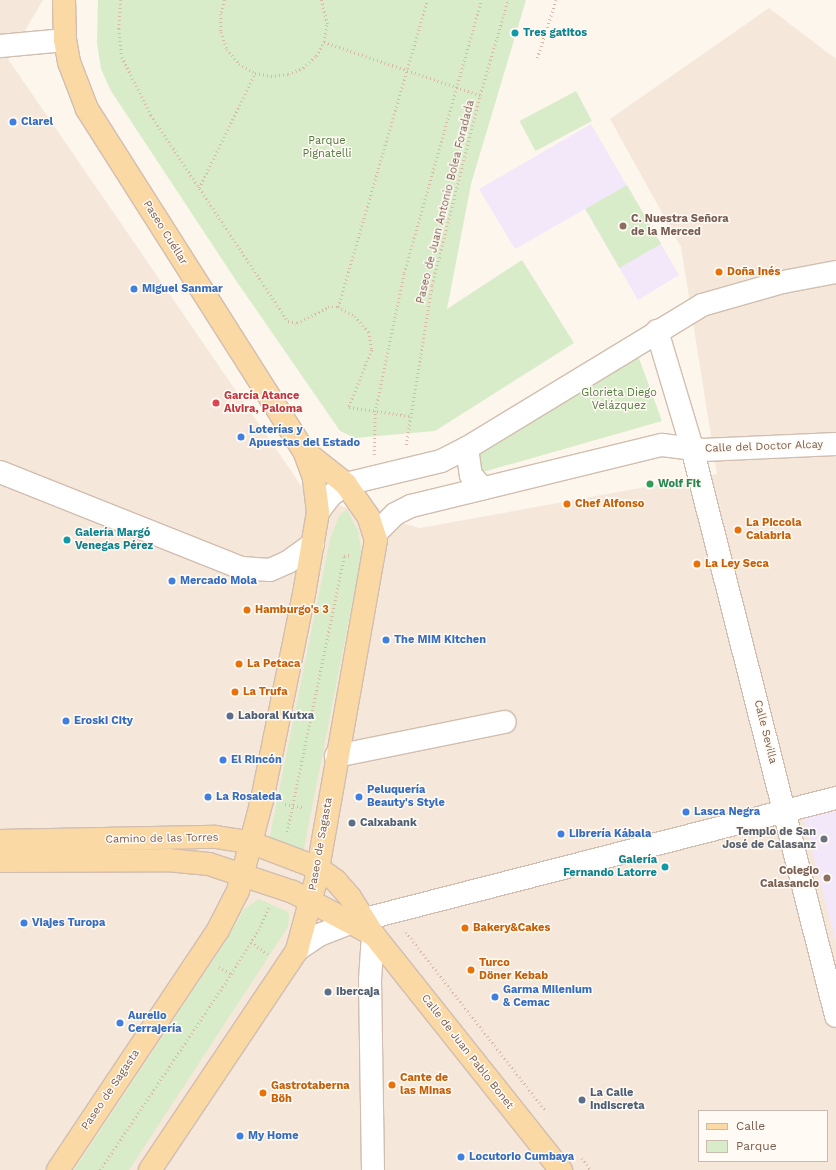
<!DOCTYPE html>
<html>
<head>
<meta charset="utf-8">
<style>
	body { margin:0 }
	#map { position:relative; width:836px; height:1170px; overflow:hidden; background:#fdf6ec; font-family:"Work Sans",sans-serif }
	div>[style] { position:absolute }
	.residential>* { inset:0; background:#f5e8da }
	.education>* { inset:0; background:#f3e8fa }
	.green>* { inset:0; background:#d8ecc9; transform-origin:0 0 }
	.path>* { height:2.5px; margin-top:-1.25px; transform-origin:0; background:repeating-linear-gradient(90deg,#d9b8a5 0 1px,transparent 0 4px) }
	.roads { filter:drop-shadow(1px 0 #d1beb0) drop-shadow(-1px 0 #d1beb0) drop-shadow(0 1px #d1beb0) drop-shadow(0 -1px #d1beb0) }
	.minor>* { height:22px; margin:-11px; padding:0 11px; transform-origin:11px; border-radius:11px; background:#fff }
	.major>* { height:22px; margin:-11px; padding:0 11px; transform-origin:11px; border-radius:11px; background:#fbd9a5 }
	.dots>* { width:11px; height:11px; translate:-50% -50%; box-sizing:border-box; border:2px solid #fffaf3; border-radius:50% }
	span { translate:-50% -50%; white-space:nowrap; text-align:center; line-height:1.15; -webkit-text-stroke:3px #fffaf3; paint-order:stroke }
	.culture-label { font-size:11px; color:#0d838f; font-weight:700 }
	.left { translate:0 -50%; text-align:left }
	.right { translate:-100% -50%; text-align:right }
	.shop-label { font-size:11px; color:#366cbe; font-weight:700 }
	.park-label { font-size:11px; color:#537a41 }
	.street-label { font-size:11px; color:#7a5c4d }
	.education-label { font-size:11px; color:#785e54; font-weight:700 }
	.food-label { font-size:11px; color:#c56008; font-weight:700 }
	.health-label { font-size:11px; color:#be3a42; font-weight:700 }
	.leisure-label { font-size:11px; color:#27864d; font-weight:700 }
	.service-label { font-size:11px; color:#4e5e75; font-weight:700 }
	.worship-label { font-size:11px; color:#5b616d; font-weight:700 }
	.legend { position:absolute; left:698px; top:1110px; width:130px; height:52px; box-sizing:border-box; background:#fffaf3; border:1px solid #cabbb1; margin:0; padding:5px 7px; list-style:none; font-size:12px; color:#7a5c4d }
	.legend li { display:flex; align-items:center; gap:8px; height:20px }
	.legend b { width:20px; border:1px solid #cabbb1 }
</style>
</head>
<body>
<div id="map">
	<div class="residential">
		<i style="clip-path:polygon(evenodd,0 0,43px 0,8px 59px,309px 497px,420px 528px,717px 474px,681px 247px,610px 119px,769px 8px,836px 59px,836px 1170px,0 1170px,0 0,699px 1111px,827px 1111px,827px 1161px,699px 1161px,699px 1111px)"></i>
	</div>
	<div class="education">
		<i style="clip-path:polygon(591px 124px,679px 275px,638px 300px,585px 209px,515px 249px,479px 189px)"></i>
		<i style="clip-path:polygon(836px 804px,836px 943px,802px 812px)"></i>
	</div>
	<div class="green">
		<i style="clip-path:polygon(98px 0,526px 0,471px 184px,447px 309px,522px 260px,574px 343px,435px 431px,355px 438px,340px 431px,237px 282px,111px 91px,101px 69px,97px 43px)"></i>
		<i style="left:576px;top:91px;width:34px;height:64px;rotate:62deg"></i>
		<i style="left:627px;top:185px;width:68px;height:48px;rotate:60deg"></i>
		<i style="clip-path:polygon(637px 353px,662px 421px,476px 474px,474px 450px)"></i>
		<i style="clip-path:polygon(347px 509px,358px 531px,362px 553px,301px 864px,267px 850px,330px 539px,339px 516px)"></i>
		<i style="clip-path:polygon(259px 899px,286px 911px,289px 914px,288px 927px,129px 1170px,74px 1170px,226px 941px,244px 909px)"></i>
	</div>
	<div class="path">
		<i style="left:121px;top:0;width:29px;rotate:94deg"></i>
		<i style="left:119px;top:29px;width:28px;rotate:84deg"></i>
		<i style="left:122px;top:57px;width:65px;rotate:63.4deg"></i>
		<i style="left:151px;top:115px;width:247px;rotate:56.4deg"></i>
		<i style="left:288px;top:321px;width:9px;rotate:13deg"></i>
		<i style="left:297px;top:323px;width:35px;rotate:-27deg"></i>
		<i style="left:328px;top:307px;width:10px"></i>
		<i style="left:338px;top:307px;width:19px;rotate:28deg"></i>
		<i style="left:355px;top:316px;width:21px;rotate:49deg"></i>
		<i style="left:369px;top:332px;width:18px;rotate:81deg"></i>
		<i style="left:372px;top:350px;width:61px;rotate:112deg"></i>
		<i style="left:349px;top:407px;width:62px;rotate:8.4deg"></i>
		<i style="left:225px;top:0;width:15px;rotate:106deg"></i>
		<i style="left:221px;top:14px;width:18px;rotate:90deg"></i>
		<i style="left:221px;top:32px;width:18px;rotate:71deg"></i>
		<i style="left:227px;top:49px;width:19px;rotate:51deg"></i>
		<i style="left:239px;top:64px;width:18px;rotate:29deg"></i>
		<i style="left:255px;top:73px;width:16px;rotate:11deg"></i>
		<i style="left:271px;top:76px;width:17px;rotate:-7deg"></i>
		<i style="left:288px;top:74px;width:16px;rotate:-22deg"></i>
		<i style="left:303px;top:68px;width:18px;rotate:-43deg"></i>
		<i style="left:316px;top:56px;width:16px;rotate:-60deg"></i>
		<i style="left:324px;top:42px;width:18px;rotate:-81deg"></i>
		<i style="left:327px;top:24px;width:25px;rotate:-104deg"></i>
		<i style="left:324px;top:42px;width:165px;rotate:18.8deg"></i>
		<i style="left:537px;top:58px;width:61px;rotate:-71.9deg"></i>
		<i style="left:199px;top:188px;width:128px;rotate:-64deg"></i>
		<i style="left:338px;top:307px;width:320px;rotate:-73.8deg"></i>
		<i style="left:406px;top:445px;width:162px;rotate:-80.8deg"></i>
		<i style="left:432px;top:285px;width:196px;rotate:-75.8deg"></i>
		<i style="left:480px;top:95px;width:99px;rotate:-73.6deg"></i>
		<i style="left:374px;top:455px;width:43px;rotate:-88.7deg"></i>
		<i style="left:375px;top:412px;width:142px;rotate:-78.2deg"></i>
		<i style="left:404px;top:273px;width:284px;rotate:-74.2deg"></i>
		<i style="left:285px;top:804px;width:20px;rotate:11deg"></i>
		<i style="left:287px;top:832px;width:282px;rotate:-78.3deg"></i>
		<i style="left:344px;top:556px;width:6px;rotate:-9deg"></i>
		<i style="left:406px;top:932px;width:227px;rotate:52deg"></i>
		<i style="left:251px;top:942px;width:21px;rotate:35deg"></i>
		<i style="left:219px;top:967px;width:14px;rotate:30deg"></i>
		<i style="left:582px;top:1158px;width:15px;rotate:53deg"></i>
		<i style="left:100px;top:1170px;width:236px;rotate:-56.2deg"></i>
		<i style="left:231px;top:974px;width:55px;rotate:-58.3deg"></i>
		<i style="left:260px;top:927px;width:21px;rotate:-67deg"></i>
	</div>
	<div class="roads">
		<div class="minor">
			<i style="left:0;top:46px;width:65px;rotate:-5.3deg"></i>
			<i style="left:657px;top:331px;width:122px;rotate:73.3deg"></i>
			<i style="left:692px;top:448px;width:586px;rotate:75.77deg"></i>
			<i style="left:467px;top:448px;width:27px;rotate:82deg"></i>
			<i style="left:471px;top:475px;width:18px;rotate:49deg"></i>
			<i style="left:0;top:472px;width:259px;rotate:21.7deg"></i>
			<i style="left:241px;top:568px;width:29px;rotate:4deg"></i>
			<i style="left:270px;top:570px;width:20px;rotate:-24deg"></i>
			<i style="left:288px;top:562px;width:31px;rotate:-36deg"></i>
			<i style="left:318px;top:512px;width:20px;rotate:-53deg"></i>
			<i style="left:330px;top:496px;width:20px;rotate:-37deg"></i>
			<i style="left:346px;top:484px;width:98px;rotate:-13.6deg"></i>
			<i style="left:441px;top:461px;width:29px;rotate:-27deg"></i>
			<i style="left:467px;top:448px;width:275px;rotate:-31.3deg"></i>
			<i style="left:702px;top:305px;width:84px;rotate:-15.9deg"></i>
			<i style="left:783px;top:282px;width:54px;rotate:-10.7deg"></i>
			<i style="left:375px;top:534px;width:28px;rotate:-45deg"></i>
			<i style="left:395px;top:514px;width:18px;rotate:-27deg"></i>
			<i style="left:411px;top:506px;width:258px;rotate:-13.7deg"></i>
			<i style="left:662px;top:445px;width:41px;rotate:7deg"></i>
			<i style="left:703px;top:450px;width:133px;rotate:-2.6deg"></i>
			<i style="left:336px;top:756px;width:172px;rotate:-11.4deg"></i>
			<i style="left:373px;top:934px;width:46px;rotate:93.7deg"></i>
			<i style="left:370px;top:980px;width:190px;rotate:89.1deg"></i>
			<i style="left:297px;top:950px;width:27px;rotate:-34deg"></i>
			<i style="left:319px;top:935px;width:36px;rotate:-21deg"></i>
			<i style="left:353px;top:922px;width:499px;rotate:-14.4deg"></i>
		</div>
		<div class="major">
			<i style="left:0;top:841px;width:216px;rotate:-1.1deg"></i>
			<i style="left:216px;top:837px;width:36px;rotate:9deg"></i>
			<i style="left:252px;top:843px;width:71px;rotate:20.7deg"></i>
			<i style="left:318px;top:868px;width:22px;rotate:36deg"></i>
			<i style="left:336px;top:881px;width:21px;rotate:49deg"></i>
			<i style="left:350px;top:897px;width:44px;rotate:58.1deg"></i>
			<i style="left:373px;top:934px;width:302px;rotate:51.5deg"></i>
			<i style="left:0;top:861px;width:167px;rotate:-0.3deg"></i>
			<i style="left:167px;top:860px;width:42px;rotate:5.4deg"></i>
			<i style="left:209px;top:864px;width:89px;rotate:18.4deg"></i>
			<i style="left:293px;top:892px;width:87px;rotate:28deg"></i>
			<i style="left:58px;top:1170px;width:288px;rotate:-56.3deg"></i>
			<i style="left:218px;top:930px;width:44px;rotate:-62.9deg"></i>
			<i style="left:238px;top:891px;width:94px;rotate:-75.2deg"></i>
			<i style="left:262px;top:800px;width:210px;rotate:-78.5deg"></i>
			<i style="left:304px;top:594px;width:83px;rotate:-80.3deg"></i>
			<i style="left:318px;top:512px;width:34px;rotate:-97deg"></i>
			<i style="left:314px;top:478px;width:29px;rotate:-110deg"></i>
			<i style="left:304px;top:451px;width:405px;rotate:-122.4deg"></i>
			<i style="left:87px;top:109px;width:50px;rotate:-111deg"></i>
			<i style="left:69px;top:62px;width:22px;rotate:-100deg"></i>
			<i style="left:65px;top:40px;width:40px;rotate:-91.4deg"></i>
			<i style="left:150px;top:1170px;width:265px;rotate:-56.2deg"></i>
			<i style="left:297px;top:950px;width:73px;rotate:-74.8deg"></i>
			<i style="left:316px;top:880px;width:345px;rotate:-80deg"></i>
			<i style="left:376px;top:540px;width:25px;rotate:-108deg"></i>
			<i style="left:368px;top:516px;width:39px;rotate:-125deg"></i>
			<i style="left:346px;top:484px;width:53px;rotate:-141.8deg"></i>
		</div>
	</div>
	<div class="dots">
		<i style="left:515px;top:33px;background:#0f9aa8"></i>
		<i style="left:13px;top:122px;background:#3f7fe0"></i>
		<i style="left:623px;top:226px;background:#8d6e63"></i>
		<i style="left:719px;top:272px;background:#e8710a"></i>
		<i style="left:134px;top:289px;background:#3f7fe0"></i>
		<i style="left:216px;top:403px;background:#e0444e"></i>
		<i style="left:241px;top:437px;background:#3f7fe0"></i>
		<i style="left:650px;top:484px;background:#2e9e5b"></i>
		<i style="left:567px;top:504px;background:#e8710a"></i>
		<i style="left:738px;top:530px;background:#e8710a"></i>
		<i style="left:67px;top:540px;background:#0f9aa8"></i>
		<i style="left:697px;top:564px;background:#e8710a"></i>
		<i style="left:172px;top:581px;background:#3f7fe0"></i>
		<i style="left:247px;top:610px;background:#e8710a"></i>
		<i style="left:386px;top:640px;background:#3f7fe0"></i>
		<i style="left:239px;top:664px;background:#e8710a"></i>
		<i style="left:235px;top:692px;background:#e8710a"></i>
		<i style="left:230px;top:716px;background:#5c6f8a"></i>
		<i style="left:66px;top:721px;background:#3f7fe0"></i>
		<i style="left:223px;top:760px;background:#3f7fe0"></i>
		<i style="left:208px;top:797px;background:#3f7fe0"></i>
		<i style="left:359px;top:797px;background:#3f7fe0"></i>
		<i style="left:686px;top:812px;background:#3f7fe0"></i>
		<i style="left:352px;top:823px;background:#5c6f8a"></i>
		<i style="left:561px;top:834px;background:#3f7fe0"></i>
		<i style="left:824px;top:839px;background:#6b7280"></i>
		<i style="left:665px;top:867px;background:#0f9aa8"></i>
		<i style="left:827px;top:878px;background:#8d6e63"></i>
		<i style="left:24px;top:923px;background:#3f7fe0"></i>
		<i style="left:465px;top:928px;background:#e8710a"></i>
		<i style="left:471px;top:970px;background:#e8710a"></i>
		<i style="left:328px;top:992px;background:#5c6f8a"></i>
		<i style="left:495px;top:997px;background:#3f7fe0"></i>
		<i style="left:120px;top:1023px;background:#3f7fe0"></i>
		<i style="left:392px;top:1085px;background:#e8710a"></i>
		<i style="left:263px;top:1093px;background:#e8710a"></i>
		<i style="left:582px;top:1100px;background:#5c6f8a"></i>
		<i style="left:240px;top:1136px;background:#3f7fe0"></i>
		<i style="left:461px;top:1157px;background:#3f7fe0"></i>
	</div>
	<div class="culture-label">
		<span class="left" style="left:523px;top:33px">Tres gatitos</span>
		<span class="left" style="left:75px;top:540px">Galería Margó<br>Venegas Pérez</span>
		<span class="right" style="left:657px;top:867px">Galería<br>Fernando Latorre</span>
	</div>
	<div class="shop-label">
		<span class="left" style="left:21px;top:122px">Clarel</span>
		<span class="left" style="left:142px;top:289px">Miguel Sanmar</span>
		<span class="left" style="left:249px;top:437px">Loterías y<br>Apuestas del Estado</span>
		<span class="left" style="left:180px;top:581px">Mercado Mola</span>
		<span class="left" style="left:394px;top:640px">The MIM Kitchen</span>
		<span class="left" style="left:74px;top:721px">Eroski City</span>
		<span class="left" style="left:231px;top:760px">El Rincón</span>
		<span class="left" style="left:367px;top:797px">Peluquería<br>Beauty's Style</span>
		<span class="left" style="left:216px;top:797px">La Rosaleda</span>
		<span class="left" style="left:694px;top:812px">Lasca Negra</span>
		<span class="left" style="left:569px;top:834px">Librería Kábala</span>
		<span class="left" style="left:32px;top:923px">Viajes Turopa</span>
		<span class="left" style="left:503px;top:997px">Garma Milenium<br>&amp; Cemac</span>
		<span class="left" style="left:128px;top:1023px">Aurelio<br>Cerrajería</span>
		<span class="left" style="left:248px;top:1136px">My Home</span>
		<span class="left" style="left:469px;top:1157px">Locutorio Cumbaya</span>
	</div>
	<div class="park-label">
		<span style="left:327px;top:148px">Parque<br>Pignatelli</span>
		<span style="left:619px;top:400px">Glorieta Diego<br>Velázquez</span>
	</div>
	<div class="street-label">
		<span style="left:446px;top:202px;rotate:-76deg">Paseo de Juan Antonio Bolea Foradada</span>
		<span style="left:165px;top:233px;rotate:58deg">Paseo Cuéllar</span>
		<span style="left:764px;top:447px;rotate:-2deg">Calle del Doctor Alcay</span>
		<span style="left:765px;top:732px;rotate:76deg">Calle Sevilla</span>
		<span style="left:162px;top:839px;rotate:-1deg">Camino de las Torres</span>
		<span style="left:321px;top:844px;rotate:-80deg">Paseo de Sagasta</span>
		<span style="left:467px;top:1052px;rotate:52deg">Calle de Juan Pablo Bonet</span>
		<span style="left:111px;top:1090px;rotate:-56deg">Paseo de Sagasta</span>
	</div>
	<div class="education-label">
		<span class="left" style="left:631px;top:226px">C. Nuestra Señora<br>de la Merced</span>
		<span class="right" style="left:819px;top:878px">Colegio<br>Calasancio</span>
	</div>
	<div class="food-label">
		<span class="left" style="left:727px;top:272px">Doña Inés</span>
		<span class="left" style="left:575px;top:504px">Chef Alfonso</span>
		<span class="left" style="left:746px;top:530px">La Piccola<br>Calabria</span>
		<span class="left" style="left:705px;top:564px">La Ley Seca</span>
		<span class="left" style="left:255px;top:610px">Hamburgo's 3</span>
		<span class="left" style="left:247px;top:664px">La Petaca</span>
		<span class="left" style="left:243px;top:692px">La Trufa</span>
		<span class="left" style="left:473px;top:928px">Bakery&amp;Cakes</span>
		<span class="left" style="left:479px;top:970px">Turco<br>Döner Kebab</span>
		<span class="left" style="left:400px;top:1085px">Cante de<br>las Minas</span>
		<span class="left" style="left:271px;top:1093px">Gastrotaberna<br>Böh</span>
	</div>
	<div class="health-label">
		<span class="left" style="left:224px;top:403px">García Atance<br>Alvira, Paloma</span>
	</div>
	<div class="leisure-label">
		<span class="left" style="left:658px;top:484px">Wolf Fit</span>
	</div>
	<div class="service-label">
		<span class="left" style="left:238px;top:716px">Laboral Kutxa</span>
		<span class="left" style="left:360px;top:823px">Caixabank</span>
		<span class="left" style="left:336px;top:992px">Ibercaja</span>
		<span class="left" style="left:590px;top:1100px">La Calle<br>Indiscreta</span>
	</div>
	<div class="worship-label">
		<span class="right" style="left:816px;top:839px">Templo de San<br>José de Calasanz</span>
	</div>
	<ul class="legend">
	<li><b style="height:5px;background:#fbd9a5"></b>Calle</li>
	<li><b style="height:11px;background:#d8ecc9"></b>Parque</li>
	</ul>
</div>
</body>
</html>
